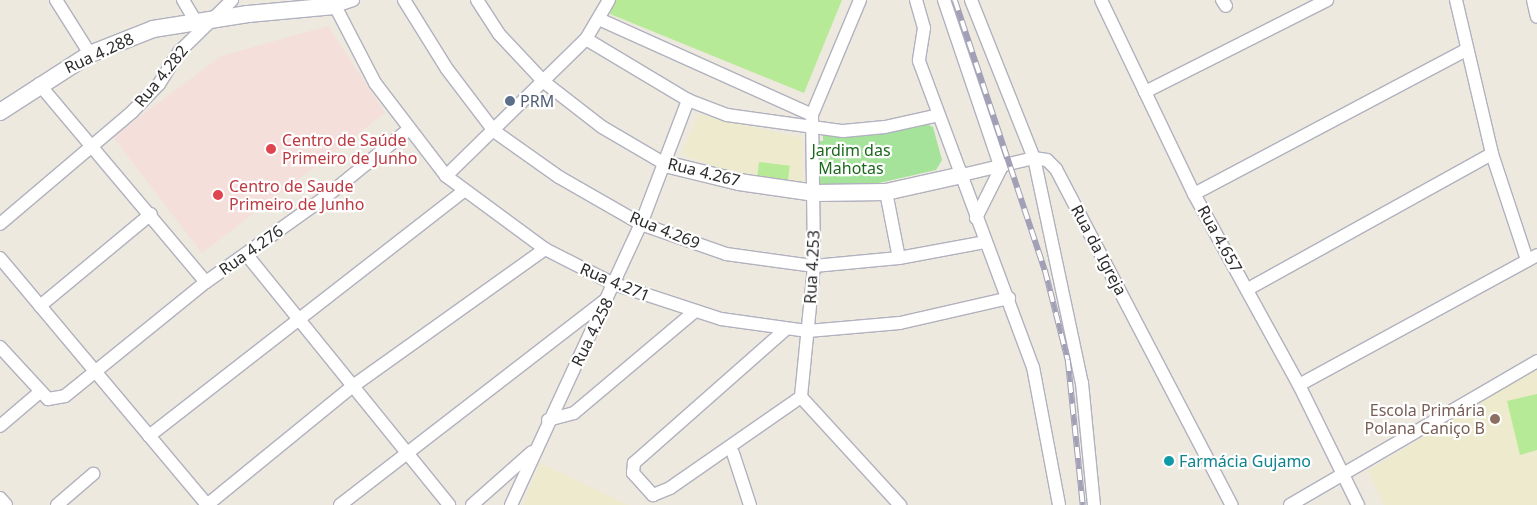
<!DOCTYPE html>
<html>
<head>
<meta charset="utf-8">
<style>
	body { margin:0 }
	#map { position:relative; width:1537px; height:505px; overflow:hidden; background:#ede9de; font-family:"Noto Sans",sans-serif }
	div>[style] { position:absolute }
	.education>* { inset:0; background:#eeeacd }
	.medical>* { inset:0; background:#f4dfdb }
	.green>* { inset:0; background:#a5e39b }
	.pitch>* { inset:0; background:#b7ea96; transform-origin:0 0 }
	.roads { filter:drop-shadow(1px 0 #b1b1bf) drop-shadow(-1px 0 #b1b1bf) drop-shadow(0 1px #b1b1bf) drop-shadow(0 -1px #b1b1bf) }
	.minor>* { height:12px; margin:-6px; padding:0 6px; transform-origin:6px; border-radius:6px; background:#fff }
	.tertiary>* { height:16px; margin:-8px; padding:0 8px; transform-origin:8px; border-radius:8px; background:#fff }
	.rail>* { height:5.5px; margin-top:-2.75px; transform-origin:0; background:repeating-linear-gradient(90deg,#fff 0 11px,#a1a0b6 0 22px); box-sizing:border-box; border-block:1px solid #a1a0b6 }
	.dots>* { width:14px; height:14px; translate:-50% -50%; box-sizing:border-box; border:2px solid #fff; border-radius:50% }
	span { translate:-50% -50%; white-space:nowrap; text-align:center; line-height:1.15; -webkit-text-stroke:4.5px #fff; paint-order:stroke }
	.street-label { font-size:16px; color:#2b2b2b }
	.service-label { font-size:16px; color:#4e5e75 }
	.left { translate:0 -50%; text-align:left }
	.health-label { font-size:16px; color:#be3a42 }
	.park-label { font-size:16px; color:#1c691b }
	.education-label { font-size:16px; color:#785e54 }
	.right { translate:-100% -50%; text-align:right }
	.culture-label { font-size:16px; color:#0d838f }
</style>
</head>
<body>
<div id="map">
	<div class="education">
		<i style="clip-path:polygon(699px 114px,802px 138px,803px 181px,799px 184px,741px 176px,681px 154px)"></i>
		<i style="clip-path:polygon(1537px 367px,1537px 505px,1384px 505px,1368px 471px)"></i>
		<i style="clip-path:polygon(540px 463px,628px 505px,523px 505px)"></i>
	</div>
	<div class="medical">
		<i style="clip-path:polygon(328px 26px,385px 113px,202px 253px,113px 137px,221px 56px)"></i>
	</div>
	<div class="green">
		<i style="clip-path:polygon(922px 122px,933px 127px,942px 160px,936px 170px,879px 183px,824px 187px,818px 182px,817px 141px,823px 141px,823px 136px,875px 132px)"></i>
	</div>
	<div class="pitch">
		<i style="clip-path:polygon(615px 0,842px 0,804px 93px,610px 14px)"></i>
		<i style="left:759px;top:162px;width:31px;height:14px;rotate:7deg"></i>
		<i style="clip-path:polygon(1537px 394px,1537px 450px,1520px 455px,1507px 401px)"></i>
	</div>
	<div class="roads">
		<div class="minor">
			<i style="left:56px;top:0;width:64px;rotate:57.8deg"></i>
			<i style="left:183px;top:0;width:26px;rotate:59deg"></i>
			<i style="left:332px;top:0;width:93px;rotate:62.6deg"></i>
			<i style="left:375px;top:83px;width:117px;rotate:52.6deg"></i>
			<i style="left:446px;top:176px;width:123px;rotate:36.4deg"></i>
			<i style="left:545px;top:249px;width:77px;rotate:26.9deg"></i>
			<i style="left:614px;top:284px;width:113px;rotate:18.1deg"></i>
			<i style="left:721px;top:319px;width:88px;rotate:7.9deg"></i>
			<i style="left:808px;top:331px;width:92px;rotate:-5deg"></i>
			<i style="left:900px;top:323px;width:112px;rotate:-12.9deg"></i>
			<i style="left:404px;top:0;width:81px;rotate:58.1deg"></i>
			<i style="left:447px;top:69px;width:78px;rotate:52.8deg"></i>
			<i style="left:494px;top:131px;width:80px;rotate:35.3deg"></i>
			<i style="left:559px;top:177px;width:95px;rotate:29.8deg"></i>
			<i style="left:641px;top:224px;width:90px;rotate:19.4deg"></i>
			<i style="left:726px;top:254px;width:89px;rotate:7.8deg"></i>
			<i style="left:814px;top:266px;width:85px;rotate:-5.4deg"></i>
			<i style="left:899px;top:258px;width:87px;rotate:-10.5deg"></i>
			<i style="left:477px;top:0;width:40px;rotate:57.1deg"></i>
			<i style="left:499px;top:34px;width:66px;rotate:46.8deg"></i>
			<i style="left:544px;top:82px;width:73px;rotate:37.8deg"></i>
			<i style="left:602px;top:127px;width:73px;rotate:30.4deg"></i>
			<i style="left:860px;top:0;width:125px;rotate:112.7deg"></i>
			<i style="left:812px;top:115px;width:151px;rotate:89.2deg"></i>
			<i style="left:814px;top:266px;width:132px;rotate:95.7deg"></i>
			<i style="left:801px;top:397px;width:147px;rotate:47.5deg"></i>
			<i style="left:916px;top:0;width:29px;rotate:74deg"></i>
			<i style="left:924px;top:28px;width:33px;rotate:99deg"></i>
			<i style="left:919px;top:61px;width:327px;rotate:69.6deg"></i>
			<i style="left:1033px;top:367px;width:140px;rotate:79.3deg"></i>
			<i style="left:944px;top:0;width:177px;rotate:71.3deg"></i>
			<i style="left:1001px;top:168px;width:56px;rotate:116.6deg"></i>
			<i style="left:971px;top:0;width:170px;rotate:68.3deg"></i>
			<i style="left:1034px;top:158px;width:230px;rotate:78deg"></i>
			<i style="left:1082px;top:383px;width:123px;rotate:84.4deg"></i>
			<i style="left:1101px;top:0;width:215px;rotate:64.4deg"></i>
			<i style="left:1194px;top:194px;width:218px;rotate:61.2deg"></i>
			<i style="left:1299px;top:385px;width:134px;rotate:63.8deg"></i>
			<i style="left:1222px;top:0;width:7px;rotate:56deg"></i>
			<i style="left:1456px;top:0;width:158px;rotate:76.8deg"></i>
			<i style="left:1492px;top:154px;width:112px;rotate:71.7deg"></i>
			<i style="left:1533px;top:0;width:17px;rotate:77deg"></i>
			<i style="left:335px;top:6px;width:19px;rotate:-18deg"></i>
			<i style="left:601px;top:20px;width:231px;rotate:24.2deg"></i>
			<i style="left:586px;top:39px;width:119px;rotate:30.9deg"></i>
			<i style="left:688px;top:100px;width:42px;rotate:21deg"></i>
			<i style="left:727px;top:115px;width:117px;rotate:7.9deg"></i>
			<i style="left:843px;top:131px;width:42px;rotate:-5.4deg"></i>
			<i style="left:885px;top:127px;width:55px;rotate:-12.5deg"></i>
			<i style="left:39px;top:84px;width:259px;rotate:49.9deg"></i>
			<i style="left:1145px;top:92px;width:204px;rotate:-26.8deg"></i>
			<i style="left:962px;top:175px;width:74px;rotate:-13.3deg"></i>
			<i style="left:1034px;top:158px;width:13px;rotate:9deg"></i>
			<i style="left:1047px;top:160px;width:13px;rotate:45deg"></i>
			<i style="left:1056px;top:169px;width:379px;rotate:62.4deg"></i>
			<i style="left:446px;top:176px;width:196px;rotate:-44.4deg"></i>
			<i style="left:586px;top:39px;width:45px;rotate:-59.5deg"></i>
			<i style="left:886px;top:192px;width:67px;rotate:78.9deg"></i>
			<i style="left:1194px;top:194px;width:308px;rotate:-27.9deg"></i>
			<i style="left:0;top:224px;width:173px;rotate:-40.3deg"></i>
			<i style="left:132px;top:112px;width:39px;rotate:-46deg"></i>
			<i style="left:159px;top:84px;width:39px;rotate:-58deg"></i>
			<i style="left:180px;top:51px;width:73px;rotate:-44.4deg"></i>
			<i style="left:246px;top:254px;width:323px;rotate:51deg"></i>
			<i style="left:0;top:258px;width:322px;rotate:50deg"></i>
			<i style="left:1248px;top:289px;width:279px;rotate:-29deg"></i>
			<i style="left:40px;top:306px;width:144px;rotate:-39.7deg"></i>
			<i style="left:786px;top:329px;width:203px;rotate:138.6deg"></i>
			<i style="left:634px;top:463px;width:10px;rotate:96deg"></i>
			<i style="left:633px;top:473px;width:30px;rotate:48deg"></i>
			<i style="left:653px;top:495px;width:18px;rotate:-22deg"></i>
			<i style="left:670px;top:488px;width:160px;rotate:-34.8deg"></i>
			<i style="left:0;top:347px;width:71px;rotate:47.3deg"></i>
			<i style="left:48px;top:399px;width:17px;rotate:-10deg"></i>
			<i style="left:65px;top:396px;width:181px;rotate:-39deg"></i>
			<i style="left:206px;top:282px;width:143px;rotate:-35.4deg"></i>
			<i style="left:323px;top:199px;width:109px;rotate:-39.1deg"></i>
			<i style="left:1299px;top:385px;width:271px;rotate:-28.6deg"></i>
			<i style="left:548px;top:420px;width:27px;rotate:-15deg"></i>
			<i style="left:574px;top:413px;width:157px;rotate:-40.1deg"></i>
			<i style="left:0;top:426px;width:52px;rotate:-40.4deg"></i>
			<i style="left:149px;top:436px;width:397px;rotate:-37.9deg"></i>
			<i style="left:733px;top:453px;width:55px;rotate:71.9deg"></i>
			<i style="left:0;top:498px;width:9px;rotate:49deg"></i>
			<i style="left:57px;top:505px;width:48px;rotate:-40.7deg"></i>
			<i style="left:207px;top:505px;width:188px;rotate:-39.2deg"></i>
			<i style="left:353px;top:386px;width:236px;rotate:-35.5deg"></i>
			<i style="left:340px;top:505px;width:337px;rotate:-37.7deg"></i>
			<i style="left:472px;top:505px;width:80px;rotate:-41.5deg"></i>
			<i style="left:511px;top:505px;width:310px;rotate:-65.2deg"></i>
			<i style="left:641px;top:224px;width:133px;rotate:-69.2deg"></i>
			<i style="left:1290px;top:505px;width:286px;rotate:-30.2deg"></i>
		</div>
		<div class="tertiary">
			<i style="left:0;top:112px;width:107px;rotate:-32.8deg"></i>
			<i style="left:90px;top:54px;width:68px;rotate:-21.6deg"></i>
			<i style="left:153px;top:29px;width:96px;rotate:-9deg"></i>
			<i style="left:248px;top:14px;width:87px;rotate:-5.3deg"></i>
			<i style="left:665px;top:164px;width:76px;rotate:13.7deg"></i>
			<i style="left:739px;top:182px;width:77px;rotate:8.2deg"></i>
			<i style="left:815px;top:193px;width:71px;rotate:-0.8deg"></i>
			<i style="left:886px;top:192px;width:78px;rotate:-12.6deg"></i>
		</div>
	</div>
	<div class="rail">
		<i style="left:955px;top:0;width:285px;rotate:71.6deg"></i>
		<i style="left:1045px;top:270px;width:93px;rotate:75.7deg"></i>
		<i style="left:1068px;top:360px;width:146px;rotate:84.1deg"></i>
	</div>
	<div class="dots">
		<i style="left:510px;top:101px;background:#5c6f8a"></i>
		<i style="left:271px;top:149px;background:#e0444e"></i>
		<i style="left:218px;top:195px;background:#e0444e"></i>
		<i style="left:1495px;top:419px;background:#8d6e63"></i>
		<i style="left:1169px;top:461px;background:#0f9aa8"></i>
	</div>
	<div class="street-label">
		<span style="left:99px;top:53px;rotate:-25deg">Rua 4.288</span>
		<span style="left:161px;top:76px;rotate:-51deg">Rua 4.282</span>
		<span style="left:704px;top:172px;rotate:14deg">Rua 4.267</span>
		<span style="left:665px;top:230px;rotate:22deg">Rua 4.269</span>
		<span style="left:1220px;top:239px;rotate:61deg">Rua 4.657</span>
		<span style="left:251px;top:250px;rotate:-35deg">Rua 4.276</span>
		<span style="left:1099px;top:250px;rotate:62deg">Rua da Igreja</span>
		<span style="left:812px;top:267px;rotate:-87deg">Rua 4.253</span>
		<span style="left:615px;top:282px;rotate:23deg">Rua 4.271</span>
		<span style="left:592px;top:332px;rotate:-64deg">Rua 4.258</span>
	</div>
	<div class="service-label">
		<span class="left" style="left:520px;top:101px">PRM</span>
	</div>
	<div class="health-label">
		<span class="left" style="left:282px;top:149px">Centro de Saúde<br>Primeiro de Junho</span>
		<span class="left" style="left:229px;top:195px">Centro de Saude<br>Primeiro de Junho</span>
	</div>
	<div class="park-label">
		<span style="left:851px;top:159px">Jardim das<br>Mahotas</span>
	</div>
	<div class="education-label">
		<span class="right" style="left:1485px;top:419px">Escola Primária<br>Polana Caniço B</span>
	</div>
	<div class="culture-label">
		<span class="left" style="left:1179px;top:461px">Farmácia Gujamo</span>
	</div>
</div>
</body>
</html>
